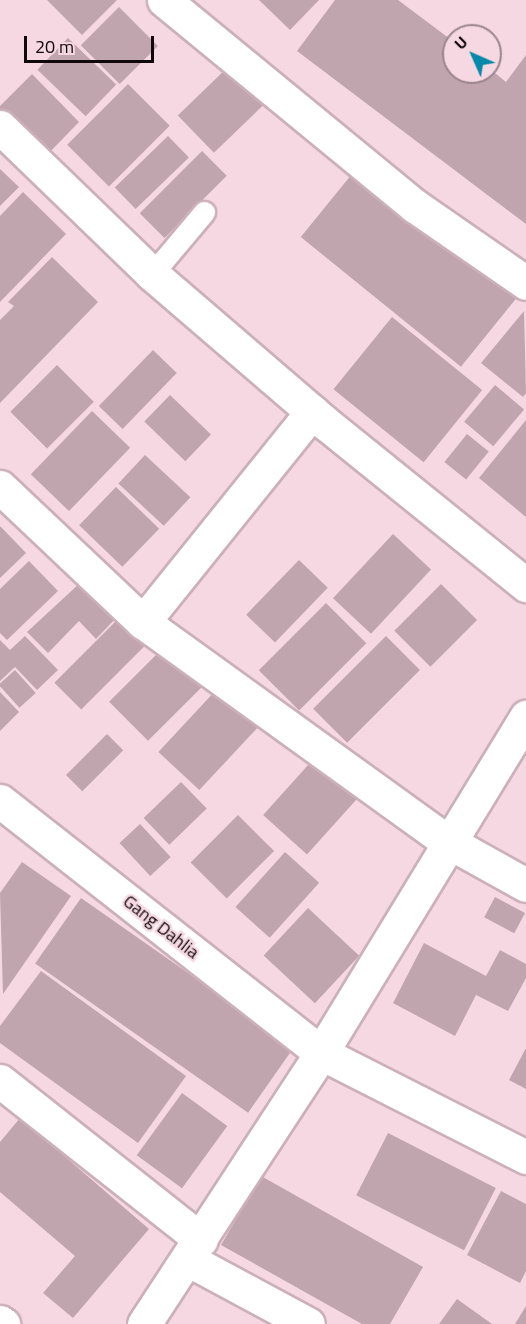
<!DOCTYPE html>
<html>
<head>
<meta charset="utf-8">
<style>
	body { margin:0 }
	#map { position:relative; width:526px; height:1324px; overflow:hidden; background:#f5d8e2; font-family:"Titillium Web",sans-serif }
	div>[style] { position:absolute }
	.building>* { inset:0; background:#c0a4ae; transform-origin:0 0 }
	.roads { filter:drop-shadow(2px 0 #ccb0b9) drop-shadow(-2px 0 #ccb0b9) drop-shadow(0 2px #ccb0b9) drop-shadow(0 -2px #ccb0b9) }
	.lane>* { height:21px; margin:-10.5px; padding:0 10.5px; transform-origin:10.5px; border-radius:10.5px; background:#fff }
	.street>* { height:33px; margin:-16.5px; padding:0 16.5px; transform-origin:16.5px; border-radius:16.5px; background:#fff }
	span { translate:-50% -50%; white-space:nowrap; text-align:center; line-height:1.15; -webkit-text-stroke:5px #f5d8e2; paint-order:stroke }
	.street-label { font-size:18px; color:#11080c }
	.north { position:absolute; left:442px; top:24px; width:60px; height:60px; box-sizing:border-box; background:#f5d8e2; border:2px solid #9a858c; border-radius:50%; rotate:315deg; font-size:16px; font-weight:700; line-height:24px; text-align:center; color:#11080c }
	.north::after { content:''; display:block; margin:auto; width:21px; height:27px; background:#0489aa; clip-path:polygon(50% 0,100% 100%,50% 72%,0 100%) }
	.scale { position:absolute; left:24px; top:36px; width:130px; height:27px; box-sizing:border-box; border:3px solid #11080c; border-top:0; padding-left:8px; font-size:18px; line-height:21px; white-space:nowrap; color:#11080c; -webkit-text-stroke:4px #f5d8e2; paint-order:stroke }
</style>
</head>
<body>
<div id="map">
	<div class="building">
		<i style="clip-path:polygon(47px 0,117px 0,82px 35px)"></i>
		<i style="clip-path:polygon(259px 0,319px 0,290px 30px)"></i>
		<i style="clip-path:polygon(335px 0,398px 0,454px 42px,454px 72px,490px 69px,506px 82px,526px 55px,526px 224px,297px 51px)"></i>
		<i style="left:119px;top:7px;width:55px;height:54px;rotate:45deg"></i>
		<i style="left:68px;top:38px;width:67px;height:44px;rotate:44deg"></i>
		<i style="left:231px;top:64px;width:52px;height:74px;rotate:46deg"></i>
		<i style="clip-path:polygon(32px 74px,79px 122px,43px 159px,0 115px,0 106px)"></i>
		<i style="left:128px;top:84px;width:59px;height:86px;rotate:45deg"></i>
		<i style="left:168px;top:136px;width:30px;height:74px;rotate:46deg"></i>
		<i style="left:202px;top:151px;width:35px;height:88px;rotate:45deg"></i>
		<i style="left:360px;top:164px;width:206px;height:94px;rotate:39deg"></i>
		<i style="clip-path:polygon(0 169px,19px 187px,0 206px)"></i>
		<i style="clip-path:polygon(23px 192px,66px 234px,0 302px,0 216px)"></i>
		<i style="clip-path:polygon(52px 257px,98px 302px,0 403px,0 320px,14px 306px,8px 302px)"></i>
		<i style="clip-path:polygon(524px 311px,526px 393px,523px 397px,481px 363px)"></i>
		<i style="left:392px;top:317px;width:116px;height:93px;rotate:39deg"></i>
		<i style="left:153px;top:350px;width:33px;height:78px;rotate:44deg"></i>
		<i style="left:57px;top:365px;width:52px;height:66px;rotate:45deg"></i>
		<i style="left:495px;top:385px;width:38px;height:48px;rotate:40deg"></i>
		<i style="left:170px;top:395px;width:57px;height:37px;rotate:44deg"></i>
		<i style="left:92px;top:411px;width:53px;height:88px;rotate:44deg"></i>
		<i style="clip-path:polygon(526px 420px,526px 517px,479px 478px)"></i>
		<i style="left:467px;top:434px;width:28px;height:36px;rotate:39deg"></i>
		<i style="left:145px;top:455px;width:62px;height:39px;rotate:43deg"></i>
		<i style="left:116px;top:487px;width:60px;height:53px;rotate:44deg"></i>
		<i style="clip-path:polygon(0 526px,26px 553px,0 578px)"></i>
		<i style="left:393px;top:534px;width:52px;height:88px;rotate:43deg"></i>
		<i style="left:299px;top:560px;width:40px;height:76px;rotate:44deg"></i>
		<i style="clip-path:polygon(29px 561px,58px 591px,7px 640px,0 633px,0 589px)"></i>
		<i style="clip-path:polygon(80px 583px,115px 619px,96px 639px,79px 621px,48px 653px,27px 632px)"></i>
		<i style="left:441px;top:584px;width:51px;height:66px;rotate:45deg"></i>
		<i style="left:326px;top:603px;width:57px;height:95px;rotate:45deg"></i>
		<i style="left:118px;top:619px;width:38px;height:90px;rotate:45deg"></i>
		<i style="clip-path:polygon(25px 636px,58px 670px,37px 690px,15px 667px,0 681px,0 640px,10px 650px)"></i>
		<i style="left:386px;top:636px;width:48px;height:103px;rotate:45deg"></i>
		<i style="left:165px;top:646px;width:55px;height:79px;rotate:45deg"></i>
		<i style="left:15px;top:670px;width:31px;height:22px;rotate:48deg"></i>
		<i style="left:217px;top:689px;width:56px;height:86px;rotate:43deg"></i>
		<i style="clip-path:polygon(0 692px,19px 712px,0 731px)"></i>
		<i style="left:107px;top:734px;width:23px;height:58px;rotate:45deg"></i>
		<i style="left:318px;top:754px;width:59px;height:82px;rotate:42deg"></i>
		<i style="left:181px;top:782px;width:37px;height:52px;rotate:46deg"></i>
		<i style="left:238px;top:815px;width:51px;height:67px;rotate:45deg"></i>
		<i style="left:140px;top:824px;width:45px;height:28px;rotate:47deg"></i>
		<i style="left:285px;top:852px;width:46px;height:74px;rotate:42deg"></i>
		<i style="clip-path:polygon(22px 862px,71px 896px,3px 994px,0 893px)"></i>
		<i style="left:495px;top:897px;width:34px;height:23px;rotate:28deg"></i>
		<i style="left:81px;top:898px;width:260px;height:80px;rotate:35deg"></i>
		<i style="left:308px;top:908px;width:70px;height:65px;rotate:43deg"></i>
		<i style="clip-path:polygon(424px 943px,486px 976px,500px 950px,526px 964px,526px 978px,508px 1011px,476px 995px,455px 1036px,393px 1003px)"></i>
		<i style="clip-path:polygon(41px 971px,186px 1076px,138px 1143px,0 1043px,0 1026px)"></i>
		<i style="clip-path:polygon(526px 1048px,526px 1089px,509px 1080px)"></i>
		<i style="left:182px;top:1093px;width:56px;height:77px;rotate:36deg"></i>
		<i style="clip-path:polygon(20px 1118px,149px 1229px,73px 1318px,43px 1293px,75px 1256px,0 1192px,0 1142px)"></i>
		<i style="left:388px;top:1133px;width:121px;height:70px;rotate:27deg"></i>
		<i style="clip-path:polygon(261px 1176px,423px 1267px,390px 1324px,362px 1324px,221px 1245px)"></i>
		<i style="clip-path:polygon(501px 1191px,526px 1204px,526px 1271px,520px 1283px,467px 1255px)"></i>
		<i style="clip-path:polygon(457px 1299px,492px 1324px,439px 1324px)"></i>
		<i style="clip-path:polygon(526px 1306px,526px 1324px,515px 1324px)"></i>
	</div>
	<div class="roads">
		<div class="lane">
			<i style="left:152px;top:274px;width:81px;rotate:-50deg"></i>
		</div>
		<div class="street">
			<i style="left:164px;top:0;width:325px;rotate:39.4deg"></i>
			<i style="left:415px;top:206px;width:135px;rotate:34.7deg"></i>
			<i style="left:0;top:127px;width:211px;rotate:44deg"></i>
			<i style="left:152px;top:274px;width:227px;rotate:40.7deg"></i>
			<i style="left:324px;top:422px;width:260px;rotate:38.9deg"></i>
			<i style="left:0;top:487px;width:197px;rotate:43.4deg"></i>
			<i style="left:143px;top:622px;width:375px;rotate:35.8deg"></i>
			<i style="left:447px;top:841px;width:90px;rotate:29.1deg"></i>
			<i style="left:143px;top:622px;width:270px;rotate:-51.2deg"></i>
			<i style="left:0;top:801px;width:408px;rotate:38.1deg"></i>
			<i style="left:321px;top:1053px;width:230px;rotate:26.9deg"></i>
			<i style="left:0;top:1081px;width:256px;rotate:38.3deg"></i>
			<i style="left:189px;top:1260px;width:135px;rotate:28.3deg"></i>
			<i style="left:0;top:1322px;width:4px;rotate:34deg"></i>
			<i style="left:144px;top:1324px;width:324px;rotate:-56.8deg"></i>
			<i style="left:321px;top:1053px;width:394px;rotate:-58.6deg"></i>
		</div>
	</div>
	<div class="street-label">
		<span style="left:161px;top:927px;rotate:38deg">Gang Dahlia</span>
	</div>
	<div class="north">U</div>
	<div class="scale">20 m</div>
</div>
</body>
</html>
